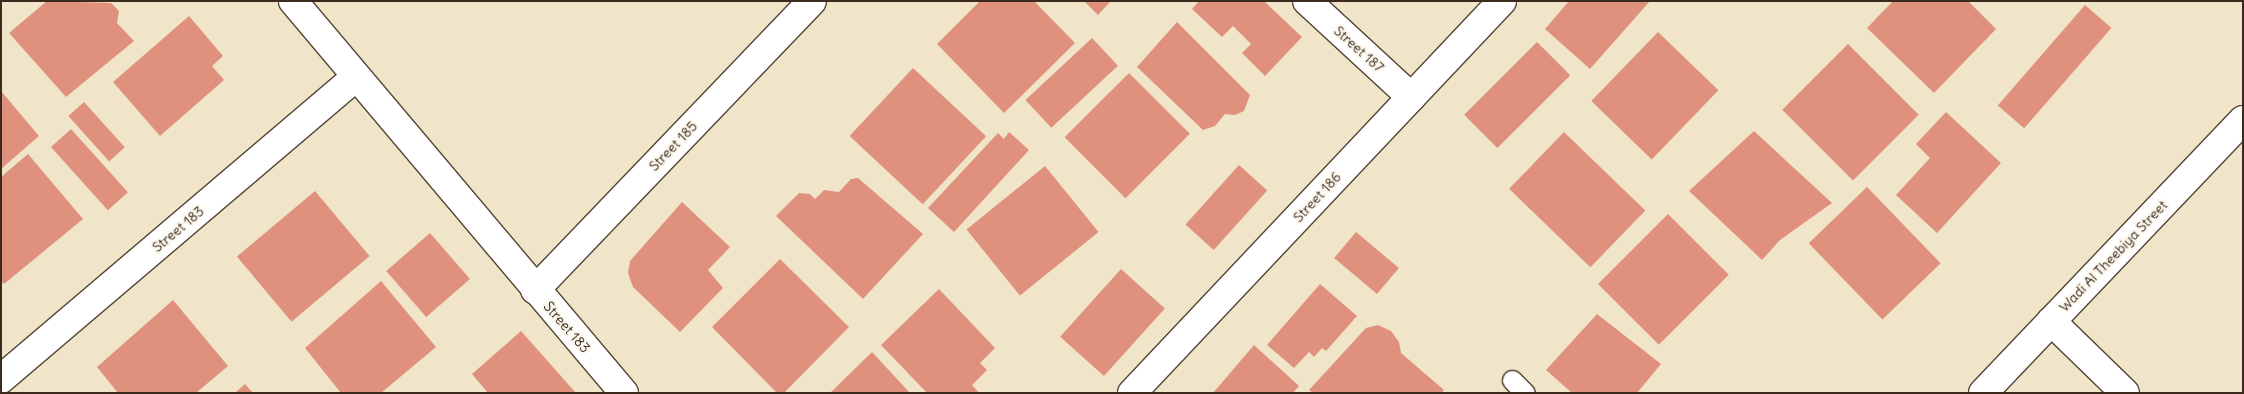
<!DOCTYPE html>
<html>
<head>
<meta charset="utf-8">
<style>
	body { margin:0 }
	#map { position:relative; width:2244px; height:394px; overflow:hidden; background:#f1e5c9; font-family:Delius,sans-serif }
	div>[style] { position:absolute }
	.building>* { inset:0; background:#df917d; transform-origin:0 0 }
	.roads { filter:drop-shadow(1px 0 #564638) drop-shadow(-1px 0 #564638) drop-shadow(0 1px #564638) drop-shadow(0 -1px #564638) }
	.service>* { height:19px; margin:-9.5px; padding:0 9.5px; transform-origin:9.5px; border-radius:9.5px; background:#fff }
	.minor>* { height:28px; margin:-14px; padding:0 14px; transform-origin:14px; border-radius:14px; background:#fff }
	.tertiary>* { height:28px; margin:-14px; padding:0 14px; transform-origin:14px; border-radius:14px; background:#fff }
	span { translate:-50% -50%; white-space:nowrap; text-align:center; line-height:1.15; -webkit-text-stroke:4.5px #fbf7ec; paint-order:stroke }
	.street-label { font-size:14px; color:#3b2a1e }
	.frame { position:absolute; inset:0; border:2px solid #3b2a1e; pointer-events:none }
</style>
</head>
<body>
<div id="map">
	<div class="building">
		<i style="clip-path:polygon(47px 1px,111px 3px,119px 11px,117px 23px,134px 41px,66px 97px,9px 33px)"></i>
		<i style="clip-path:polygon(980px 1px,1034px 1px,1075px 43px,1004px 113px,937px 44px)"></i>
		<i style="clip-path:polygon(1084px 1px,1111px 1px,1098px 15px)"></i>
		<i style="clip-path:polygon(1199px 1px,1264px 1px,1302px 37px,1265px 76px,1242px 53px,1251px 44px,1233px 26px,1222px 37px,1192px 9px)"></i>
		<i style="clip-path:polygon(1569px 1px,1650px 1px,1590px 69px,1545px 29px)"></i>
		<i style="clip-path:polygon(1893px 1px,1968px 1px,1996px 29px,1934px 93px,1867px 28px)"></i>
		<i style="left:2085px;top:5px;width:35px;height:133px;rotate:41deg"></i>
		<i style="clip-path:polygon(189px 16px,223px 56px,212px 66px,224px 80px,160px 136px,113px 82px)"></i>
		<i style="clip-path:polygon(1177px 22px,1250px 95px,1244px 111px,1235px 115px,1225px 114px,1215px 126px,1203px 130px,1137px 67px)"></i>
		<i style="left:1658px;top:32px;width:84px;height:96px;rotate:44deg"></i>
		<i style="left:1092px;top:38px;width:38px;height:91px;rotate:47deg"></i>
		<i style="left:1537px;top:42px;width:47px;height:103px;rotate:45deg"></i>
		<i style="left:1848px;top:44px;width:100px;height:93px;rotate:45deg"></i>
		<i style="left:913px;top:68px;width:100px;height:93px;rotate:43deg"></i>
		<i style="left:1129px;top:73px;width:86px;height:91px;rotate:45deg"></i>
		<i style="clip-path:polygon(1px 91px,39px 136px,1px 169px)"></i>
		<i style="left:84px;top:102px;width:61px;height:21px;rotate:48deg"></i>
		<i style="clip-path:polygon(1946px 112px,2001px 163px,1937px 233px,1896px 195px,1930px 158px,1916px 144px)"></i>
		<i style="left:71px;top:129px;width:85px;height:27px;rotate:48deg"></i>
		<i style="clip-path:polygon(1754px 131px,1832px 203px,1780px 240px,1762px 260px,1689px 191px)"></i>
		<i style="clip-path:polygon(1009px 132px,1029px 150px,954px 232px,928px 208px,998px 133px,1004px 139px)"></i>
		<i style="left:1564px;top:132px;width:113px;height:79px;rotate:44deg"></i>
		<i style="clip-path:polygon(28px 154px,83px 219px,4px 284px,1px 281px,1px 177px)"></i>
		<i style="left:1239px;top:165px;width:38px;height:80px;rotate:42deg"></i>
		<i style="left:1045px;top:166px;width:85px;height:101px;rotate:51deg"></i>
		<i style="clip-path:polygon(858px 178px,923px 234px,863px 299px,776px 216px,799px 193px,810px 194px,815px 199px,824px 190px,839px 192px,851px 179px)"></i>
		<i style="left:1867px;top:187px;width:106px;height:81px;rotate:46deg"></i>
		<i style="left:315px;top:191px;width:85px;height:102px;rotate:50deg"></i>
		<i style="clip-path:polygon(682px 202px,730px 247px,708px 270px,723px 288px,680px 332px,633px 287px,628px 273px,630px 261px)"></i>
		<i style="left:1668px;top:214px;width:86px;height:99px;rotate:45deg"></i>
		<i style="left:1356px;top:232px;width:56px;height:34px;rotate:40deg"></i>
		<i style="left:430px;top:233px;width:61px;height:58px;rotate:49deg"></i>
		<i style="clip-path:polygon(780px 259px,849px 327px,784px 393px,777px 393px,712px 327px)"></i>
		<i style="left:1121px;top:269px;width:59px;height:91px;rotate:42deg"></i>
		<i style="clip-path:polygon(381px 281px,436px 347px,381px 393px,341px 393px,305px 348px)"></i>
		<i style="clip-path:polygon(1320px 284px,1357px 316px,1326px 351px,1322px 348px,1314px 357px,1309px 352px,1294px 368px,1267px 345px)"></i>
		<i style="clip-path:polygon(939px 289px,995px 348px,980px 363px,987px 370px,972px 385px,979px 393px,927px 393px,881px 345px)"></i>
		<i style="clip-path:polygon(173px 300px,228px 366px,196px 393px,118px 393px,97px 367px)"></i>
		<i style="clip-path:polygon(1597px 314px,1661px 364px,1637px 393px,1572px 393px,1546px 370px)"></i>
		<i style="clip-path:polygon(1378px 325px,1391px 331px,1399px 342px,1401px 353px,1444px 390px,1441px 393px,1313px 393px,1309px 390px,1366px 328px)"></i>
		<i style="clip-path:polygon(521px 331px,576px 393px,488px 393px,472px 374px)"></i>
		<i style="clip-path:polygon(1254px 345px,1299px 386px,1293px 393px,1213px 393px)"></i>
		<i style="clip-path:polygon(872px 352px,910px 393px,830px 393px)"></i>
		<i style="clip-path:polygon(245px 384px,253px 393px,235px 393px)"></i>
	</div>
	<div class="roads">
		<div class="service">
			<i style="left:1512px;top:380px;width:18px;rotate:45deg"></i>
		</div>
		<div class="minor">
			<i style="left:293px;top:1px;width:513px;rotate:49.82deg"></i>
			<i style="left:1307px;top:1px;width:142px;rotate:42.7deg"></i>
			<i style="left:535px;top:290px;width:400px;rotate:-46.2deg"></i>
			<i style="left:2051px;top:321px;width:103px;rotate:44.2deg"></i>
			<i style="left:1px;top:379px;width:465px;rotate:-40.4deg"></i>
			<i style="left:1132px;top:393px;width:539px;rotate:-46.65deg"></i>
		</div>
		<div class="tertiary">
			<i style="left:1983px;top:393px;width:377px;rotate:-46.4deg"></i>
		</div>
	</div>
	<div class="street-label">
		<span style="left:1359px;top:49px;rotate:42deg">Street 187</span>
		<span style="left:673px;top:146px;rotate:-46deg">Street 185</span>
		<span style="left:1317px;top:197px;rotate:-47deg">Street 186</span>
		<span style="left:178px;top:229px;rotate:-40deg">Street 183</span>
		<span style="left:2113px;top:256px;rotate:-46deg">Wadi Al Theebiya Street</span>
		<span style="left:567px;top:327px;rotate:49deg">Street 183</span>
	</div>
	<div class="frame"></div>
</div>
</body>
</html>
